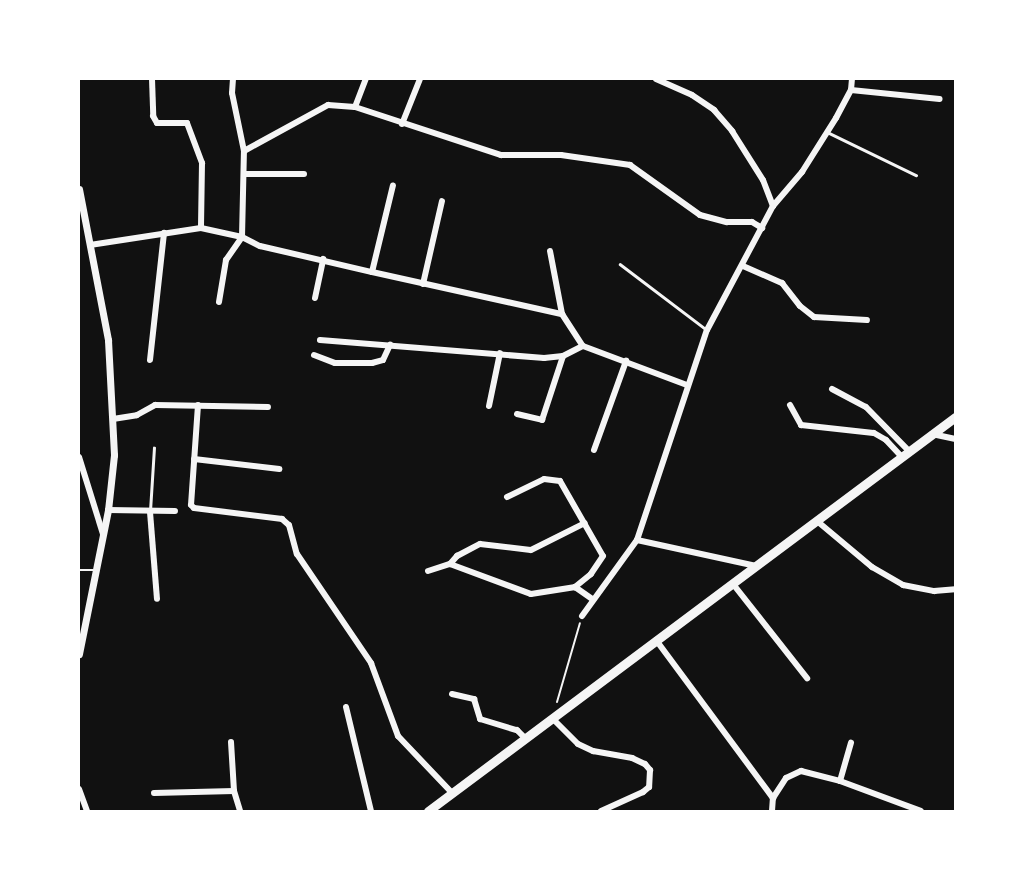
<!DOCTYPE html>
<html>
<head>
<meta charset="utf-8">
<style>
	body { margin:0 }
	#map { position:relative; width:1034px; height:890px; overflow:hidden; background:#111; font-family:Merriweather,serif }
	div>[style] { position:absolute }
	.path>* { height:2px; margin:-1px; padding:0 1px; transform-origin:1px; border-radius:1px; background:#f5f5f5 }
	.service>* { height:2.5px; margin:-1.25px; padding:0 1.25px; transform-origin:1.25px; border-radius:1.25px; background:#f5f5f5 }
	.minor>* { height:6px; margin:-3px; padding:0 3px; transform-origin:3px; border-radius:3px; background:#f5f5f5 }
	.tertiary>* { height:7px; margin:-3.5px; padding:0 3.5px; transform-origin:3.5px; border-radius:3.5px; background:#f5f5f5 }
	.secondary>* { height:9px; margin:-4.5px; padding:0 4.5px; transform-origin:4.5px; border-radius:4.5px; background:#f5f5f5 }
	span { translate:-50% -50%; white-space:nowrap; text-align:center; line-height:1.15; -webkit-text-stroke:6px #fff; paint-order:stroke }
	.frame { position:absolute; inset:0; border:80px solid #fff; pointer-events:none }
</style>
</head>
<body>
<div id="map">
	<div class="path">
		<i style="left:557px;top:702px;width:82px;rotate:-73.8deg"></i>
	</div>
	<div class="service">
		<i style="left:827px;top:132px;width:99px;rotate:25.8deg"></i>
		<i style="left:620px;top:264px;width:109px;rotate:37.2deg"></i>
		<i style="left:150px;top:511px;width:63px;rotate:-86.4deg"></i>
		<i style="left:79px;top:570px;width:14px"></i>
	</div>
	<div class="minor">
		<i style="left:152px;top:79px;width:37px;rotate:88deg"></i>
		<i style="left:153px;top:116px;width:8px;rotate:60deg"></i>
		<i style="left:157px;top:123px;width:30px"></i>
		<i style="left:187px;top:123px;width:43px;rotate:69.4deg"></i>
		<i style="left:202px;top:163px;width:65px;rotate:90.9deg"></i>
		<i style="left:656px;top:79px;width:39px;rotate:24deg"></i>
		<i style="left:692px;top:95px;width:27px;rotate:34deg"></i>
		<i style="left:714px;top:110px;width:28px;rotate:49deg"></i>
		<i style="left:732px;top:131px;width:58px;rotate:57.7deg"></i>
		<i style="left:763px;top:180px;width:28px;rotate:69deg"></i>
		<i style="left:851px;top:90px;width:89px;rotate:5.8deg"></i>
		<i style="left:355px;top:107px;width:30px;rotate:-69deg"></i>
		<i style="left:402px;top:124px;width:48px;rotate:-68.2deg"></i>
		<i style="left:244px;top:151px;width:96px;rotate:-28.7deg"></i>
		<i style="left:328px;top:105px;width:27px;rotate:4deg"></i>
		<i style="left:355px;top:107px;width:154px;rotate:18.2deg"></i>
		<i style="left:501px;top:155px;width:60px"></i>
		<i style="left:561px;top:155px;width:70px;rotate:8.2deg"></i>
		<i style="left:630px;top:165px;width:86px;rotate:35.5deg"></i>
		<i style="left:700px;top:215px;width:28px;rotate:15deg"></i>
		<i style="left:727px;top:222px;width:25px"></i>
		<i style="left:752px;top:222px;width:12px;rotate:31deg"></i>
		<i style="left:244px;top:174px;width:60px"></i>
		<i style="left:90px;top:245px;width:112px;rotate:-8.7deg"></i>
		<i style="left:201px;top:228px;width:42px;rotate:12.4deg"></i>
		<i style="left:242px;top:237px;width:20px;rotate:27deg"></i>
		<i style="left:260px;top:246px;width:115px;rotate:13.1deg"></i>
		<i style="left:372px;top:272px;width:195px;rotate:12.5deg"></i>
		<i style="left:562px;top:314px;width:38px;rotate:57deg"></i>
		<i style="left:583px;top:346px;width:111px;rotate:20.6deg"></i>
		<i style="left:550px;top:251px;width:64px;rotate:79.2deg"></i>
		<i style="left:743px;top:266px;width:43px;rotate:23.6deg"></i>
		<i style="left:782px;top:283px;width:29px;rotate:52deg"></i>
		<i style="left:800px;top:306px;width:18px;rotate:38deg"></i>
		<i style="left:814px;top:317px;width:53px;rotate:3.2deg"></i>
		<i style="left:372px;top:272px;width:89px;rotate:-76.4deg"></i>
		<i style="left:423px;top:284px;width:85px;rotate:-77.1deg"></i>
		<i style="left:315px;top:298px;width:40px;rotate:-78deg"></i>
		<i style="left:219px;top:302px;width:43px;rotate:-80.5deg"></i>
		<i style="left:226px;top:260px;width:28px;rotate:-55deg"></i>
		<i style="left:242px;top:237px;width:86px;rotate:-88.7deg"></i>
		<i style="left:244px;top:151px;width:59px;rotate:-101.7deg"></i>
		<i style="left:232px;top:93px;width:14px;rotate:-86deg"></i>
		<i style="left:320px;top:340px;width:225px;rotate:4.6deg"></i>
		<i style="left:544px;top:358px;width:19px;rotate:-6deg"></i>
		<i style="left:563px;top:356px;width:22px;rotate:-27deg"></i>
		<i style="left:314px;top:355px;width:22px;rotate:21deg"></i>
		<i style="left:335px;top:363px;width:37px"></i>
		<i style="left:372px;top:363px;width:11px;rotate:-15deg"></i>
		<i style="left:383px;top:360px;width:17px;rotate:-65deg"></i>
		<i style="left:150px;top:360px;width:128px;rotate:-83.7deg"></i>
		<i style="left:832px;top:389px;width:38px;rotate:28deg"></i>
		<i style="left:866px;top:407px;width:62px;rotate:45.7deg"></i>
		<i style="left:198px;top:405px;width:100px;rotate:94deg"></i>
		<i style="left:191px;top:505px;width:4px;rotate:45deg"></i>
		<i style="left:194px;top:508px;width:89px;rotate:7.1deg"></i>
		<i style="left:282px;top:519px;width:9px;rotate:41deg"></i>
		<i style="left:289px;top:525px;width:30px;rotate:75deg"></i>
		<i style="left:297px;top:554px;width:132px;rotate:55.8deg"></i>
		<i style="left:371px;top:663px;width:78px;rotate:69.7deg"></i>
		<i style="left:398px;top:736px;width:79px;rotate:46.5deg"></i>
		<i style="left:790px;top:405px;width:23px;rotate:61deg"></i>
		<i style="left:801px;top:425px;width:73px;rotate:6.3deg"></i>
		<i style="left:874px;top:433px;width:14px;rotate:30deg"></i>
		<i style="left:886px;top:440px;width:23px;rotate:47deg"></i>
		<i style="left:489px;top:406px;width:54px;rotate:-78.3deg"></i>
		<i style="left:517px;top:414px;width:26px;rotate:13deg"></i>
		<i style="left:542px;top:420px;width:67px;rotate:-71.8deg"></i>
		<i style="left:113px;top:419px;width:24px;rotate:-9deg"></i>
		<i style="left:137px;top:415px;width:21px;rotate:-29deg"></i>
		<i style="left:155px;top:405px;width:113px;rotate:1deg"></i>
		<i style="left:932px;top:434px;width:24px;rotate:12deg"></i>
		<i style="left:594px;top:450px;width:95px;rotate:-70.2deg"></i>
		<i style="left:79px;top:457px;width:81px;rotate:72.7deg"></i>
		<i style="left:194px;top:459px;width:86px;rotate:6.7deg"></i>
		<i style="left:507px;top:497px;width:41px;rotate:-25.9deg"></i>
		<i style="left:544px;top:479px;width:16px;rotate:7deg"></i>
		<i style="left:560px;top:481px;width:86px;rotate:60.2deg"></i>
		<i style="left:603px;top:556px;width:22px;rotate:124deg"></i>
		<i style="left:591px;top:574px;width:21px;rotate:141deg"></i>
		<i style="left:108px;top:510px;width:67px;rotate:0.9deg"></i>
		<i style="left:150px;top:512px;width:87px;rotate:85.4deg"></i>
		<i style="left:817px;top:521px;width:72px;rotate:39.9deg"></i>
		<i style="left:872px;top:567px;width:36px;rotate:30deg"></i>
		<i style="left:903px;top:585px;width:32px;rotate:11deg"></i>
		<i style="left:934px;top:591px;width:21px;rotate:-5deg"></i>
		<i style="left:637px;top:540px;width:122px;rotate:12.3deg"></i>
		<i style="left:450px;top:564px;width:11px;rotate:-49deg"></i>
		<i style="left:457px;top:556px;width:26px;rotate:-28deg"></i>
		<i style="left:480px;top:544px;width:51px;rotate:6.7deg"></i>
		<i style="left:531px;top:550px;width:60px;rotate:-26.6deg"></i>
		<i style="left:428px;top:571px;width:23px;rotate:-18deg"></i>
		<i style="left:450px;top:564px;width:86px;rotate:20.3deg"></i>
		<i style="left:531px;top:594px;width:45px;rotate:-9deg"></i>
		<i style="left:575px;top:587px;width:21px;rotate:35deg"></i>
		<i style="left:733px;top:584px;width:120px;rotate:51.8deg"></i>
		<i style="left:582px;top:616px;width:94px;rotate:-54.1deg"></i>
		<i style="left:637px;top:540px;width:221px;rotate:-71.6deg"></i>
		<i style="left:707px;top:330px;width:140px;rotate:-62deg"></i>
		<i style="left:773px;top:206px;width:45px;rotate:-49.5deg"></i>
		<i style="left:802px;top:172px;width:64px;rotate:-57.8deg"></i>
		<i style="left:836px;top:118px;width:32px;rotate:-62deg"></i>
		<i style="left:851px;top:90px;width:11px;rotate:-85deg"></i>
		<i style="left:656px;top:640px;width:197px;rotate:53.5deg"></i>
		<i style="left:452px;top:694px;width:23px;rotate:13deg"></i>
		<i style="left:474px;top:699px;width:21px;rotate:73deg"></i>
		<i style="left:480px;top:719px;width:39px;rotate:17deg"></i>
		<i style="left:517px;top:730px;width:10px;rotate:45deg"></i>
		<i style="left:346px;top:707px;width:107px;rotate:76.5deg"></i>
		<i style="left:553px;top:719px;width:35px;rotate:45deg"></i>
		<i style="left:578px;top:744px;width:17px;rotate:25deg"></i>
		<i style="left:593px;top:751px;width:40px;rotate:10deg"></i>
		<i style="left:632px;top:758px;width:14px;rotate:25deg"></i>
		<i style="left:645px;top:764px;width:8px;rotate:50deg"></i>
		<i style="left:650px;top:770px;width:17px;rotate:93deg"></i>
		<i style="left:649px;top:787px;width:8px;rotate:140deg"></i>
		<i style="left:643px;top:792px;width:46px;rotate:155.7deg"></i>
		<i style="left:231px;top:742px;width:49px;rotate:86.5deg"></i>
		<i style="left:234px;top:791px;width:21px;rotate:73deg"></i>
		<i style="left:840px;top:781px;width:40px;rotate:-74deg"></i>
		<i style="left:79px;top:789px;width:23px;rotate:70deg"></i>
		<i style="left:154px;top:793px;width:80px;rotate:-1.4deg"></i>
		<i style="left:772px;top:811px;width:13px;rotate:-86deg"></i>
		<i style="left:773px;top:798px;width:24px;rotate:-57deg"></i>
		<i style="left:786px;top:778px;width:17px;rotate:-25deg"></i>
		<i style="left:801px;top:771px;width:40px;rotate:14.4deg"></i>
		<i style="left:840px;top:781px;width:86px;rotate:20.3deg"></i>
	</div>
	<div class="tertiary">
		<i style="left:79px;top:189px;width:154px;rotate:79.1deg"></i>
		<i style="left:108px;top:340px;width:115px;rotate:87deg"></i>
		<i style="left:114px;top:455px;width:55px;rotate:96.2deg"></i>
		<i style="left:108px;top:510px;width:147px;rotate:101.4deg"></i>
	</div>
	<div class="secondary">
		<i style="left:428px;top:811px;width:658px;rotate:-36.78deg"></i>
	</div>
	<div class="frame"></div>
</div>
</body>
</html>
